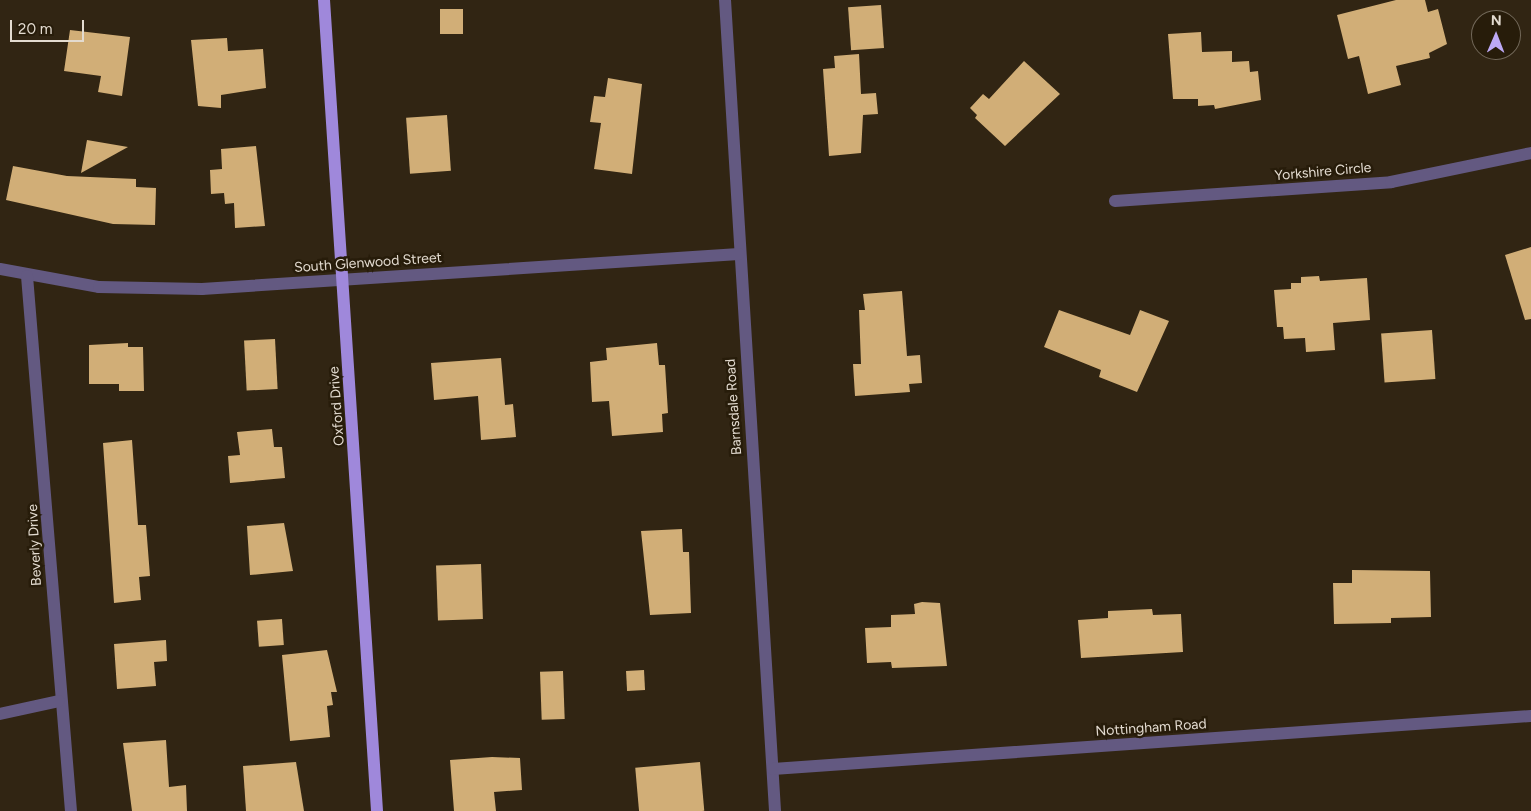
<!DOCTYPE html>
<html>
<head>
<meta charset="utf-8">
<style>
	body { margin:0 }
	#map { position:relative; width:1531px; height:811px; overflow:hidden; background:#312513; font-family:Figtree,sans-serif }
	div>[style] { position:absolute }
	.building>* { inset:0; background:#d1ae77; transform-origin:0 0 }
	.minor>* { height:12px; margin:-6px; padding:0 6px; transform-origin:6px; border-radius:6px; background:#635981 }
	.major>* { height:12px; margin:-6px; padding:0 6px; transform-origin:6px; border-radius:6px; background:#9f88db }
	span { translate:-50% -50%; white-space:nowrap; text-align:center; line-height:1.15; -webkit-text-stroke:5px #271c0a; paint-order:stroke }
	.street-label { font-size:14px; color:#e3dbd0 }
	.north { position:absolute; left:1471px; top:10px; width:50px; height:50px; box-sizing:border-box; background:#271c0a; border:1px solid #726859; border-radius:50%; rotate:1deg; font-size:14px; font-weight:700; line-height:20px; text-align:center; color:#e3dbd0 }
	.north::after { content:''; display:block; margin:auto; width:18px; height:22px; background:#bda9f5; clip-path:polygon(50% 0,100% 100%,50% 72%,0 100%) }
	.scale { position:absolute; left:10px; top:20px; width:74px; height:22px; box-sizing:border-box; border:2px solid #e3dbd0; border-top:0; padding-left:6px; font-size:15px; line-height:18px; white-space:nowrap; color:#e3dbd0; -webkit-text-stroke:4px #271c0a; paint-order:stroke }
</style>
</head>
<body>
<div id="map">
	<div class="building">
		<i style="clip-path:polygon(1396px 0,1425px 0,1428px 12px,1438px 9px,1447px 44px,1429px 53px,1430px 58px,1396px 66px,1401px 85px,1368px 94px,1359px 56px,1348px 59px,1337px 15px)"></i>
		<i style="left:881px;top:5px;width:43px;height:33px;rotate:86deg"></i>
		<i style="left:440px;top:9px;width:23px;height:25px"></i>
		<i style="clip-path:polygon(70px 30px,130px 37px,122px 96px,98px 92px,101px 76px,64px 71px)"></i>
		<i style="clip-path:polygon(1201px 32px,1202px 52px,1232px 51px,1232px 62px,1249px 61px,1250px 72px,1258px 71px,1261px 100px,1215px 109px,1214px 105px,1198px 106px,1198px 99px,1173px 99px,1168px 34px)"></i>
		<i style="clip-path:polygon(227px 38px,228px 51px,263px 49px,266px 88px,221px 95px,221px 108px,198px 106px,191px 40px)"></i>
		<i style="clip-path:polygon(859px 54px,861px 94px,876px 93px,878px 114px,863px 115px,861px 153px,829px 156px,823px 69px,835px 68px,834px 56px)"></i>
		<i style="clip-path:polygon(1024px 61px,1060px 94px,1005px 146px,975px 118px,977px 115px,970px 108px,983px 94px,989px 99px)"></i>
		<i style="clip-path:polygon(608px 78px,642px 84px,632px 174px,594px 169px,601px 123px,590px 122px,594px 96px,605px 97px)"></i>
		<i style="left:447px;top:115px;width:56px;height:41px;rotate:86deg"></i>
		<i style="clip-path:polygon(87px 140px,128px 147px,81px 173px)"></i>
		<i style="clip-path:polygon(256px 146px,265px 226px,235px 228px,234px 203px,225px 204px,224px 193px,211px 194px,210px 170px,222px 169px,221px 149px)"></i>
		<i style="clip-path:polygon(13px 166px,67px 176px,136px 179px,136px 187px,156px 188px,155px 225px,113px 224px,6px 200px)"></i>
		<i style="clip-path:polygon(1531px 247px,1531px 319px,1525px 320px,1505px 255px)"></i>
		<i style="clip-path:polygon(1319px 276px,1320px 281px,1367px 278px,1370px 320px,1333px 323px,1335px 350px,1306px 352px,1305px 338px,1284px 339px,1283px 327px,1277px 327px,1274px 290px,1291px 289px,1291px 283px,1301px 283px,1301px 277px)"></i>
		<i style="clip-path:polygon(902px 291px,907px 356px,920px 355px,922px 383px,909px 384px,910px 392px,855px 396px,853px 364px,861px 364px,859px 310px,865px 310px,863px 294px)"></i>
		<i style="clip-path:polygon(1059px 310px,1130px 335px,1140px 310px,1169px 321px,1137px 392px,1099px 377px,1101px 370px,1044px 347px)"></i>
		<i style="left:1432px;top:330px;width:49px;height:51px;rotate:86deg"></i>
		<i style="left:275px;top:339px;width:50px;height:31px;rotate:87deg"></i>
		<i style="clip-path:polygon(128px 343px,128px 347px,143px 347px,144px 391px,119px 391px,119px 384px,89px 384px,89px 345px)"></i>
		<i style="clip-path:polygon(657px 343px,659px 365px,665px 365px,668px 413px,662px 414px,663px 432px,612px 436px,609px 401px,592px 402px,590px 362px,607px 360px,606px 348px)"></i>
		<i style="clip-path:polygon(501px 358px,505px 405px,513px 404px,516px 437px,481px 440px,478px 396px,434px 400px,431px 363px)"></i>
		<i style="clip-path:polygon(272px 429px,274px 447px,282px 447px,285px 478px,230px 483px,228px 456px,240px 455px,237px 432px)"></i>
		<i style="clip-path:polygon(132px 440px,138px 525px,146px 525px,150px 576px,139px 577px,141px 600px,114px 603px,103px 443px)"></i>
		<i style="clip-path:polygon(284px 523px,293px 571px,250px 575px,247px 526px)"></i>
		<i style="clip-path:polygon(682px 529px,683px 552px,689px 552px,691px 613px,650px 615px,641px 531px)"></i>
		<i style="left:481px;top:564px;width:55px;height:45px;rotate:88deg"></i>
		<i style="clip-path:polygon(1352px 570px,1430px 571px,1431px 617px,1391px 618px,1391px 623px,1334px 624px,1333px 583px,1352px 583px)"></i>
		<i style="clip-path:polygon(922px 602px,940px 603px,947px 666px,892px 668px,891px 662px,867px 663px,865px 628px,891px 627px,891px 615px,915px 614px,914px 604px)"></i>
		<i style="clip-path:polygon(1152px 609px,1153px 615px,1181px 614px,1183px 652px,1081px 658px,1078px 620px,1108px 618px,1108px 611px)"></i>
		<i style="left:282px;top:619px;width:26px;height:25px;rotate:86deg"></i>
		<i style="clip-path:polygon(166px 640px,167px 661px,154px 662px,156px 686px,117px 689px,114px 644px)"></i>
		<i style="clip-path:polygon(327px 650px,337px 692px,331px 692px,333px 705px,327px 706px,330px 737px,290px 741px,282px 655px)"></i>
		<i style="left:644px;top:670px;width:20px;height:18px;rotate:87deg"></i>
		<i style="left:563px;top:671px;width:48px;height:23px;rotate:88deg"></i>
		<i style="clip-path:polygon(166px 740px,169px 787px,186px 785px,187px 811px,132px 811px,123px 743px)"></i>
		<i style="clip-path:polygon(492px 757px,520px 758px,522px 790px,494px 792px,496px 811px,454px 811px,450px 760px)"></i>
		<i style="clip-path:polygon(296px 762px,304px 811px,246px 811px,243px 766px)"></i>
		<i style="left:700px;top:762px;width:49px;height:65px;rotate:85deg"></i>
	</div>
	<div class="minor">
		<i style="left:725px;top:0;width:813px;rotate:86.47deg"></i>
		<i style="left:1115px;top:201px;width:277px;rotate:-3.9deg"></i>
		<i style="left:1391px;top:182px;width:143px;rotate:-11.7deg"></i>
		<i style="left:0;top:269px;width:101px;rotate:10.3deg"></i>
		<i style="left:99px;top:287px;width:103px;rotate:1.1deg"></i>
		<i style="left:202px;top:289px;width:538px;rotate:-3.73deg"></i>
		<i style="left:27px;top:276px;width:537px;rotate:85.3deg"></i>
		<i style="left:0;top:714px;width:60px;rotate:-12.4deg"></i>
		<i style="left:773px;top:769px;width:760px;rotate:-4deg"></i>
	</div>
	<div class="major">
		<i style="left:324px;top:0;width:813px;rotate:86.26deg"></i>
	</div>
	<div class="street-label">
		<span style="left:1323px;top:172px;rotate:-5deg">Yorkshire Circle</span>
		<span style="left:368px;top:263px;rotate:-4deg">South Glenwood Street</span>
		<span style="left:337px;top:406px;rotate:-94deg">Oxford Drive</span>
		<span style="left:734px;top:407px;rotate:-94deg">Barnsdale Road</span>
		<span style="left:35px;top:545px;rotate:-93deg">Beverly Drive</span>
		<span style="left:1151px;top:728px;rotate:-4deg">Nottingham Road</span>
	</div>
	<div class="north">N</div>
	<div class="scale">20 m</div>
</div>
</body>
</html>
